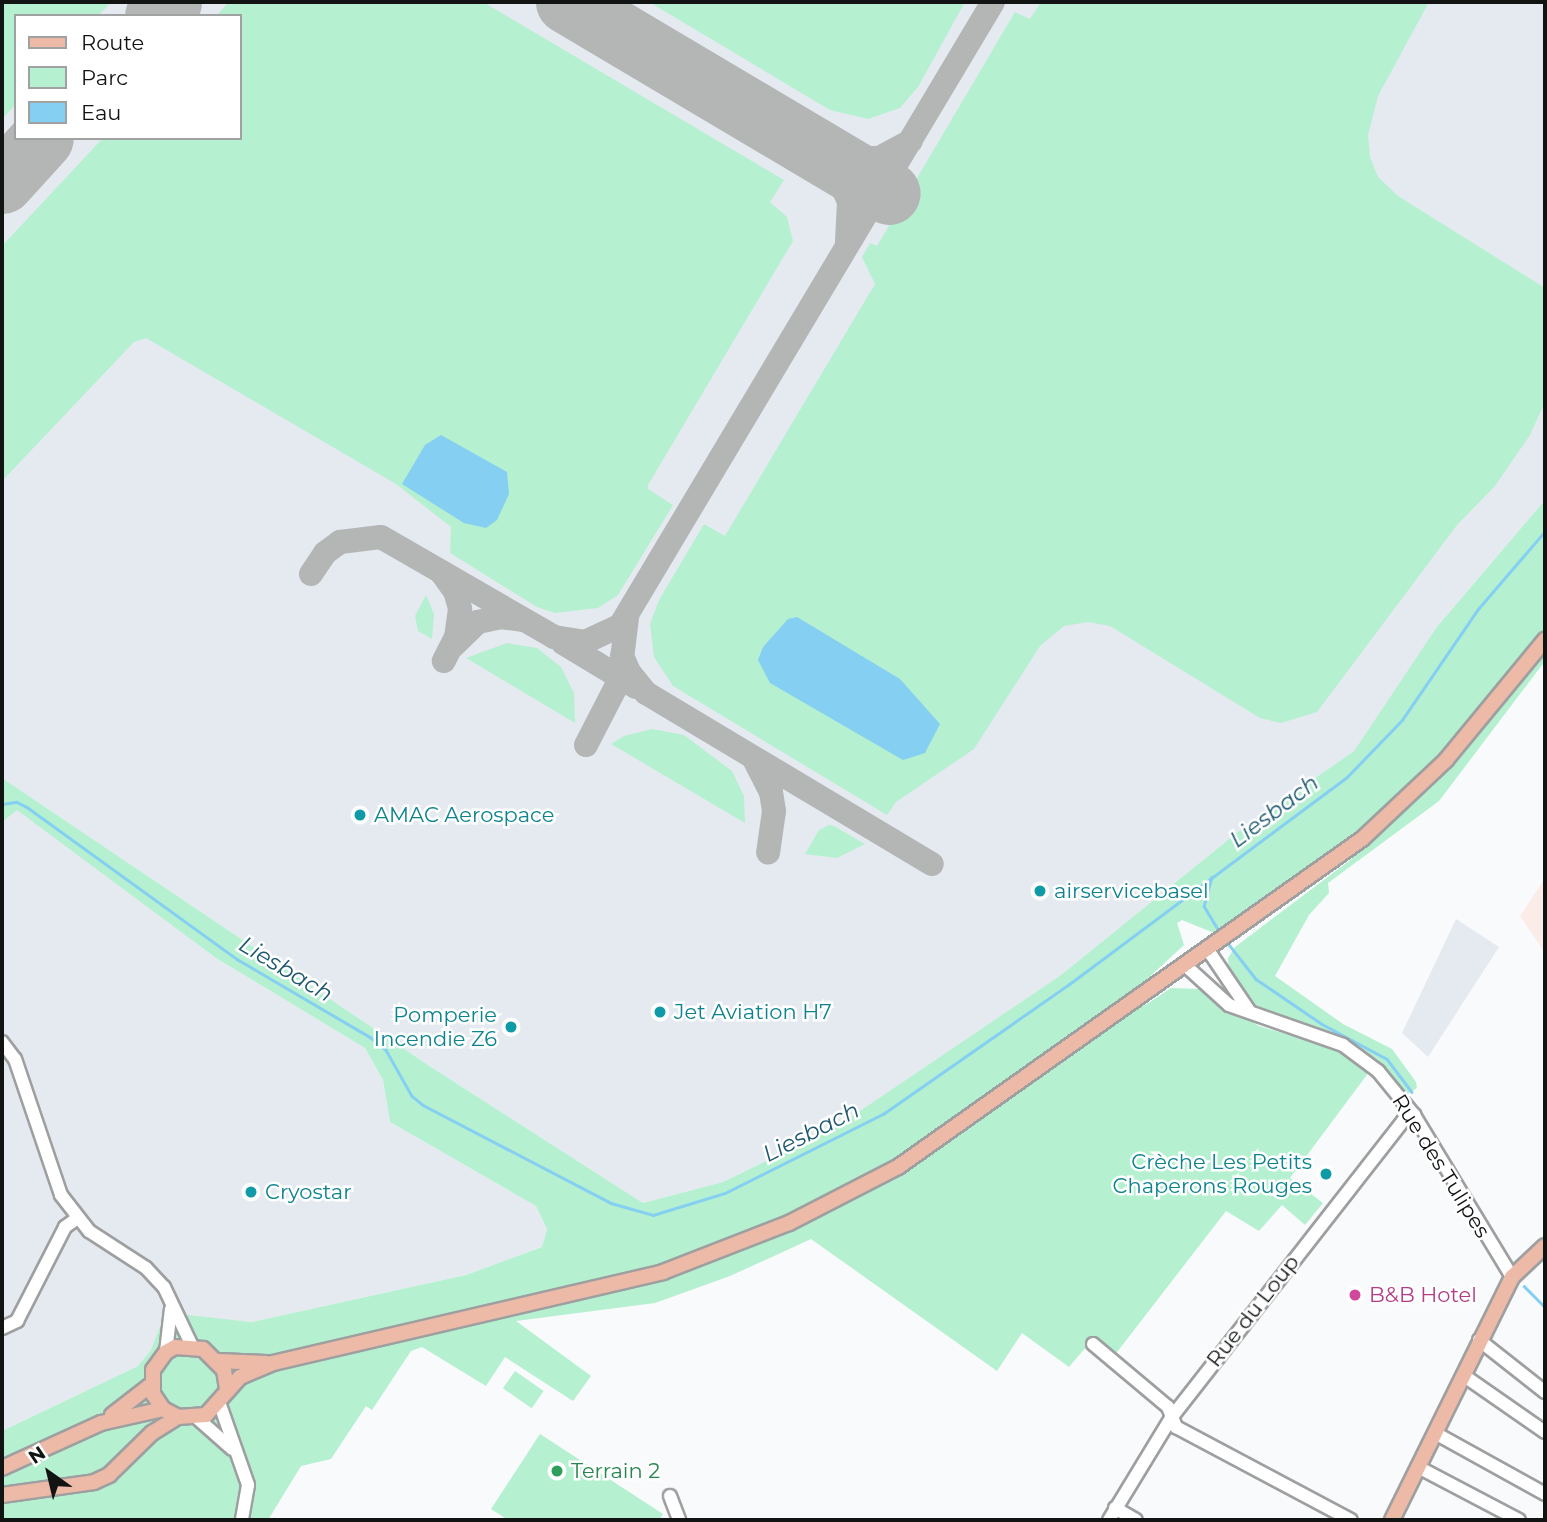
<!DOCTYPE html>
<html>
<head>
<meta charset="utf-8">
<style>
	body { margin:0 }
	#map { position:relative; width:1547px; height:1522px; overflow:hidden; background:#f9fafb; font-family:Montserrat,sans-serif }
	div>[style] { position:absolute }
	.commercial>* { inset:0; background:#fcece8 }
	.built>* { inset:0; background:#e5eaf1 }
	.green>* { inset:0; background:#b5f0d0; transform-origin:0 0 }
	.water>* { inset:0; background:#85cff2 }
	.stream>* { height:2.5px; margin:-1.25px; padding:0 1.25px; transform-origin:1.25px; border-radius:1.25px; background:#85cff2 }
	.taxiway>* { height:24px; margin:-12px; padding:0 12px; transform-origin:12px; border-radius:12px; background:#b4b6b6 }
	.runway>* { height:63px; margin:-31.5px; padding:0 31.5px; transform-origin:31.5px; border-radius:31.5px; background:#b4b6b6 }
	.roads { filter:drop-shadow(2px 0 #9e9fa0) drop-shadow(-2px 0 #9e9fa0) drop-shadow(0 2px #9e9fa0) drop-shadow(0 -2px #9e9fa0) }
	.minor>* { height:12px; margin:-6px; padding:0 6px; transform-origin:6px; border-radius:6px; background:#fff }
	.major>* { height:14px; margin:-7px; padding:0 7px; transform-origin:7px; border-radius:7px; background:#eebaa8 }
	.dots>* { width:19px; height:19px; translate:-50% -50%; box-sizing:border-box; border:4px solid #fff; border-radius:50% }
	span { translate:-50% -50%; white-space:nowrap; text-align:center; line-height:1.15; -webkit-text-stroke:5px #fff; paint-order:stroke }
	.culture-label { font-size:21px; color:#0d838f }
	.left { translate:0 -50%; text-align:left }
	.right { translate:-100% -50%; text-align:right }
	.street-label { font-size:21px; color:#121313 }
	.hotel-label { font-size:21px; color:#b23c85 }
	.leisure-label { font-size:21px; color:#27864d }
	.water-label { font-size:23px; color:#1d5870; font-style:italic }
	.frame { position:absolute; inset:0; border:4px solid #121313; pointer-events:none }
	.legend { position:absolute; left:14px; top:14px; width:228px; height:126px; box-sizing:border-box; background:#fff; border:2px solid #a0a1a1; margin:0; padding:9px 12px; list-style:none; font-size:21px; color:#121313 }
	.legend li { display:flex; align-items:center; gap:14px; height:35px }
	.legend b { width:35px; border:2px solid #a0a1a1 }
	.north { position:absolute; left:14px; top:1438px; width:70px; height:70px; -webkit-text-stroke:5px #fff; paint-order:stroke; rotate:326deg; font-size:19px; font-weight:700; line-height:28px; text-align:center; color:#121313 }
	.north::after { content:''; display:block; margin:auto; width:24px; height:32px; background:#121313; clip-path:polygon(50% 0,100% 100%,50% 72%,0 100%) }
</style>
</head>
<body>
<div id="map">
	<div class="commercial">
		<i style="clip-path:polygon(1545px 878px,1545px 953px,1520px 916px)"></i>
	</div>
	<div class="built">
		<i style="clip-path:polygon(evenodd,2px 2px,1545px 2px,1545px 500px,1436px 628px,1354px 751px,1239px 831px,1061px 975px,845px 1121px,723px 1182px,643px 1203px,431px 1067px,2px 778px,2px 2px,16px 16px,240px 16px,240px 138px,16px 138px,16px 16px)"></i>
		<i style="clip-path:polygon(17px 809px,216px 958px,365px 1048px,383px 1080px,390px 1122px,536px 1206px,547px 1229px,542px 1247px,466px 1275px,252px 1322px,187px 1316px,160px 1326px,151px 1351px,138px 1366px,2px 1431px,2px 822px)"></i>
		<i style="clip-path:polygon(1456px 919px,1499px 947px,1428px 1057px,1402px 1033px)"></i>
	</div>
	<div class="green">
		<i style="clip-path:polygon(2px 2px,111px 2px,98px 16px,16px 16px,16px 104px,2px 119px)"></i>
		<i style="clip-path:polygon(229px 2px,483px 2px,784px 180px,770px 202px,787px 217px,793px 241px,648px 485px,648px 489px,673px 505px,618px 595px,598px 608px,555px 613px,537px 607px,450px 553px,451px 527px,396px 484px,146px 338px,134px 342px,2px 481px,2px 246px,103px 138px,240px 138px,240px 16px,216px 16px)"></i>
		<i style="clip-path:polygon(649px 2px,965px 2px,918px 87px,900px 108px,868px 119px,830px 110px)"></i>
		<i style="clip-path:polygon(1041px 2px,1429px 2px,1378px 96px,1368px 135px,1370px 157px,1378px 177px,1398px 196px,1545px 288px,1545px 402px,1530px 435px,1495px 486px,1457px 525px,1317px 712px,1281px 723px,1260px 718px,1110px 626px,1088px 622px,1064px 626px,1040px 646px,974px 749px,896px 802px,887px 815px,673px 686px,654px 657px,650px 624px,659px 600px,704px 524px,725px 536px,875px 284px,862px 257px,870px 243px,877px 246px,1015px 12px,1030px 19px)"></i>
		<i style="clip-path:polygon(1545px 500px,1545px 628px,1518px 666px,1402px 796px,1348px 841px,1214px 933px,1182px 920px,1177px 923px,1184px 945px,1134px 991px,1144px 1006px,1171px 988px,1200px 989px,1259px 1026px,1339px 1050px,1369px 1072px,1290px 1178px,1323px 1203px,1305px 1225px,1282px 1205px,1259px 1231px,1226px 1211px,1114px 1356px,1092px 1340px,1069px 1367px,1022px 1333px,997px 1371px,811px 1239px,730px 1276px,655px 1303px,516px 1321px,591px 1376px,573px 1401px,505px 1357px,486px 1386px,422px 1347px,411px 1351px,372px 1410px,366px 1406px,331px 1459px,301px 1466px,268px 1520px,2px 1520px,2px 1431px,138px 1366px,151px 1350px,160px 1326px,187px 1315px,252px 1322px,466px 1275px,542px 1247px,547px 1229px,536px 1206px,390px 1122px,383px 1080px,365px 1048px,216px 958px,17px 810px,2px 822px,2px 778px,431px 1067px,643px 1203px,723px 1182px,842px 1123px,1061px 975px,1239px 831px,1354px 751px,1436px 628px)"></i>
		<i style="clip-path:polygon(426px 595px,434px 614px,432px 639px,418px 631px,415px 616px)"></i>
		<i style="clip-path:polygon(507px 643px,537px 648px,561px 667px,574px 693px,575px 723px,466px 658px)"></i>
		<i style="clip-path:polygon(1545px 650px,1545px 661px,1439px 801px,1328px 883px,1329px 893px,1309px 915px,1275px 976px,1343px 1024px,1392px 1049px,1416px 1082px,1417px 1088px,1406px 1095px,1378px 1060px,1345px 1041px,1256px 1006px,1229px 971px,1228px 958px,1235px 947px,1349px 861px,1431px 784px)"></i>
		<i style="clip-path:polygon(652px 729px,684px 735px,732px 771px,744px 796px,745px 823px,611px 744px,624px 736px)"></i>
		<i style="clip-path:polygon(829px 825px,834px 826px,865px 844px,837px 858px,805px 854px,819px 830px)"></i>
		<i style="left:515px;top:1371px;width:35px;height:21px;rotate:35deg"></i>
		<i style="clip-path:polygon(540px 1434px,663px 1514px,659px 1520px,508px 1520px,491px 1509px)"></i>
	</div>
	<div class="water">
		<i style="clip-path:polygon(441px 435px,507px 472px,509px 494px,497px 520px,486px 528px,464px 523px,402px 484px,425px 445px)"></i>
		<i style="clip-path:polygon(797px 617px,900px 679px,940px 724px,925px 753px,903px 760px,770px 683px,758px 660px,763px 647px,788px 619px)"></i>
	</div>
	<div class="stream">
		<i style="left:2px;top:804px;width:15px;rotate:-8deg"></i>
		<i style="left:17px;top:802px;width:11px;rotate:27deg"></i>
		<i style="left:27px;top:807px;width:259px;rotate:35.9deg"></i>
		<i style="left:237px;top:959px;width:154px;rotate:30.4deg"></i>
		<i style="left:370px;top:1037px;width:21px;rotate:39deg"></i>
		<i style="left:386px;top:1050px;width:53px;rotate:60.5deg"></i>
		<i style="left:412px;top:1096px;width:14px;rotate:39deg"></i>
		<i style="left:423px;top:1105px;width:212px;rotate:27.5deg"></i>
		<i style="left:611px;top:1203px;width:44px;rotate:15.9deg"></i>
		<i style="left:653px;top:1215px;width:75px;rotate:-17deg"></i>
		<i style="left:725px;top:1193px;width:177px;rotate:-26.6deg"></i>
		<i style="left:883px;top:1114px;width:226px;rotate:-34.9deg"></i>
		<i style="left:1068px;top:985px;width:348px;rotate:-36.7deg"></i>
		<i style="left:1347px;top:777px;width:79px;rotate:-46deg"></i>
		<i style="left:1402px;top:720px;width:135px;rotate:-55.6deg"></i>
		<i style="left:1478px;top:609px;width:103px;rotate:-49.3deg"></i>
		<i style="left:1212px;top:877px;width:30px;rotate:105deg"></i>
		<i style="left:1204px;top:906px;width:33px;rotate:59deg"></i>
		<i style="left:1227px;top:942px;width:47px;rotate:51.9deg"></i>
		<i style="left:1256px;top:979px;width:80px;rotate:34.3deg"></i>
		<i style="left:1322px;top:1024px;width:74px;rotate:28.3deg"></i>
		<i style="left:1387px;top:1059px;width:41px;rotate:52.9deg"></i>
		<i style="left:1524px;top:1286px;width:30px;rotate:45deg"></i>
	</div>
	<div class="taxiway">
		<i style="left:799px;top:140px;width:54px;rotate:43.5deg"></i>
		<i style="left:838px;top:177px;width:27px;rotate:66deg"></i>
		<i style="left:849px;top:202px;width:40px;rotate:92.9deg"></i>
		<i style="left:810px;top:146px;width:46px;rotate:15.3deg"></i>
		<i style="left:854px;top:158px;width:25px"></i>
		<i style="left:879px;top:158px;width:36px;rotate:-28deg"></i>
		<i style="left:441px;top:572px;width:24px;rotate:54deg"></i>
		<i style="left:455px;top:591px;width:19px;rotate:74deg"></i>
		<i style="left:460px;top:609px;width:28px;rotate:98deg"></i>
		<i style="left:456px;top:637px;width:27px;rotate:117deg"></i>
		<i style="left:311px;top:574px;width:25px;rotate:-56deg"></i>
		<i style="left:325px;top:553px;width:19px;rotate:-36deg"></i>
		<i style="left:340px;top:542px;width:41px;rotate:-7deg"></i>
		<i style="left:381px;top:537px;width:200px;rotate:30deg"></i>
		<i style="left:554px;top:637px;width:31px;rotate:9deg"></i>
		<i style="left:585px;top:642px;width:38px;rotate:-25deg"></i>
		<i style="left:620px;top:626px;width:727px;rotate:-59.13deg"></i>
		<i style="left:627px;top:618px;width:38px;rotate:97deg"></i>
		<i style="left:622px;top:656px;width:17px;rotate:66deg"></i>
		<i style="left:629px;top:672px;width:27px;rotate:51deg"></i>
		<i style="left:646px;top:693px;width:333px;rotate:30.9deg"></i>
		<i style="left:563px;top:643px;width:85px;rotate:31.1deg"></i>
		<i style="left:453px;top:646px;width:35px;rotate:-44deg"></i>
		<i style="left:478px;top:622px;width:24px;rotate:-12deg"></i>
		<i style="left:501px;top:617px;width:21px;rotate:8deg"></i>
		<i style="left:586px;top:745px;width:68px;rotate:-62.7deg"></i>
		<i style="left:617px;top:685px;width:23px;rotate:-77deg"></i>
		<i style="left:754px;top:759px;width:37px;rotate:63deg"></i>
		<i style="left:771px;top:792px;width:19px;rotate:81deg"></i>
		<i style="left:774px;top:811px;width:42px;rotate:98.1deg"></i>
	</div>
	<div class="runway">
		<i style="left:567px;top:2px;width:374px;rotate:30.7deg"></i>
		<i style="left:156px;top:16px;width:20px;rotate:-45deg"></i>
		<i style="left:2px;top:182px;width:59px;rotate:-47.7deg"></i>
	</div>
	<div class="roads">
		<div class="minor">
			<i style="left:1208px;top:950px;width:75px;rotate:55.9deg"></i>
			<i style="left:1186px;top:966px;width:58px;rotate:42.2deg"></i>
			<i style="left:1229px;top:1005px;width:121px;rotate:19.3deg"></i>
			<i style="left:1343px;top:1045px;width:44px;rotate:36.6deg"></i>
			<i style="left:1378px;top:1071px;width:57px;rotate:50.7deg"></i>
			<i style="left:1414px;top:1115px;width:189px;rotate:58.8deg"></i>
			<i style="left:2px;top:1042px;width:21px;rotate:53deg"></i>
			<i style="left:15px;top:1059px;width:144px;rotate:71.3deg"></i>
			<i style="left:61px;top:1195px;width:46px;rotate:52.1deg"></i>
			<i style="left:89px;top:1231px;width:68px;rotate:33deg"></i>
			<i style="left:146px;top:1268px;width:26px;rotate:47deg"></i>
			<i style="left:164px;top:1287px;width:65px;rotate:64.6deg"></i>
			<i style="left:2px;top:1328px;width:17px;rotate:-25deg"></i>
			<i style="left:17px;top:1321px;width:106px;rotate:-62.9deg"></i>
			<i style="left:65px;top:1227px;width:14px;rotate:-36deg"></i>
			<i style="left:1479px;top:1340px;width:84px;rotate:38.2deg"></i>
			<i style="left:1093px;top:1344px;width:98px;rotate:40deg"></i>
			<i style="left:1168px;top:1407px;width:22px;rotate:68deg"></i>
			<i style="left:1176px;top:1427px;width:198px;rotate:28deg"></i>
			<i style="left:166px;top:1352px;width:43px;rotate:-83.4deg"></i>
			<i style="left:1463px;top:1375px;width:100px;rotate:34.8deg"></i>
			<i style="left:219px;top:1402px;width:88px;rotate:70.7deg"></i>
			<i style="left:248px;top:1485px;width:36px;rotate:100deg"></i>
			<i style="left:196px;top:1417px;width:48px;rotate:41.6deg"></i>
			<i style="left:1435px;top:1433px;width:126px;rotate:29deg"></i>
			<i style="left:1418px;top:1467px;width:114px;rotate:27.7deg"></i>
			<i style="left:670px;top:1496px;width:26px;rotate:69deg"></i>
			<i style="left:1115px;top:1508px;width:24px;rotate:30deg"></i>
			<i style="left:1109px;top:1520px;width:119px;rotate:-58.7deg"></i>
			<i style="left:1171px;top:1418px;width:377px;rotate:-52deg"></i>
			<i style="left:1403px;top:1121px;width:13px;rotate:-29deg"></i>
		</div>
		<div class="major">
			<i style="left:218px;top:1361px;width:48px;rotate:2.4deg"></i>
			<i style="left:227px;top:1389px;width:19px;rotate:-99deg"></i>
			<i style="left:224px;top:1370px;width:30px;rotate:-135deg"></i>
			<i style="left:203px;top:1349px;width:28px;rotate:-176deg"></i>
			<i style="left:175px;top:1347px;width:10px;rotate:151deg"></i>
			<i style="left:166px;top:1352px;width:22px;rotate:126deg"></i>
			<i style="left:153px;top:1370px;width:24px;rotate:90deg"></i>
			<i style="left:153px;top:1394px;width:18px;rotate:56deg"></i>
			<i style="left:163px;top:1409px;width:17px;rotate:28deg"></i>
			<i style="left:178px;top:1417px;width:28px;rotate:-4deg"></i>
			<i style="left:206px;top:1415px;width:51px;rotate:-48.2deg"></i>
			<i style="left:240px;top:1377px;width:36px;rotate:-23deg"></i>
			<i style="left:273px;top:1363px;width:400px;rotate:-13.1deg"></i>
			<i style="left:663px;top:1272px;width:135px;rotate:-21.3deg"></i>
			<i style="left:789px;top:1223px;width:123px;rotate:-27.2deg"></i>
			<i style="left:898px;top:1167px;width:568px;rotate:-35.26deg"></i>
			<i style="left:1362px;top:839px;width:115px;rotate:-43.2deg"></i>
			<i style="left:1446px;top:760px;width:156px;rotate:-50.5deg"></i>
			<i style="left:112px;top:1415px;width:51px;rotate:-37.8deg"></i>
			<i style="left:2px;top:1468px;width:109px;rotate:-24.4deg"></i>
			<i style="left:101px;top:1423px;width:64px;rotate:-12.7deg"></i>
			<i style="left:2px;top:1495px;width:93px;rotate:-8deg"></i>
			<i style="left:94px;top:1482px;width:17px;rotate:-25deg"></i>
			<i style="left:109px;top:1475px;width:60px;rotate:-44.3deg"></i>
			<i style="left:152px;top:1433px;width:31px;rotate:-32deg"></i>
			<i style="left:1392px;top:1520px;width:271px;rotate:-63.7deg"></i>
			<i style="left:1512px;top:1277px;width:45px;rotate:-43.2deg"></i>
		</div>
	</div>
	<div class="dots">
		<i style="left:360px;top:815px;background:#0f9aa8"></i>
		<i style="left:1040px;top:891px;background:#0f9aa8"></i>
		<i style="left:660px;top:1012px;background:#0f9aa8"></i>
		<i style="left:511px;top:1027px;background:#0f9aa8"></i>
		<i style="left:1326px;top:1174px;background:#0f9aa8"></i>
		<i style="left:251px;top:1192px;background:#0f9aa8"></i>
		<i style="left:1355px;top:1295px;background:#d1479c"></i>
		<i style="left:557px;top:1471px;background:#2e9e5b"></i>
	</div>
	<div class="culture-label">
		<span class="left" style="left:374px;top:815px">AMAC Aerospace</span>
		<span class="left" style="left:1054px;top:891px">airservicebasel</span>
		<span class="left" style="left:674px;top:1012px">Jet Aviation H7</span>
		<span class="right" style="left:497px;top:1027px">Pomperie<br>Incendie Z6</span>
		<span class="right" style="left:1312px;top:1174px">Crèche Les Petits<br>Chaperons Rouges</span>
		<span class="left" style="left:265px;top:1192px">Cryostar</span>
	</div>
	<div class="street-label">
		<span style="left:1441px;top:1166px;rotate:58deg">Rue des Tulipes</span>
		<span style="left:1253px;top:1311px;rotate:-52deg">Rue du Loup</span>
	</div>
	<div class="hotel-label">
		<span class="left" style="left:1369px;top:1295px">B&amp;B Hotel</span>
	</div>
	<div class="leisure-label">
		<span class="left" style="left:571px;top:1471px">Terrain 2</span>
	</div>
	<div class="water-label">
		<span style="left:1274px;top:811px;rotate:-37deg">Liesbach</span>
		<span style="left:286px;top:969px;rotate:31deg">Liesbach</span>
		<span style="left:811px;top:1132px;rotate:-27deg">Liesbach</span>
	</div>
	<div class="frame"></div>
	<ul class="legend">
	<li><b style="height:9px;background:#eebaa8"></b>Route</li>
	<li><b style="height:19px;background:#b5f0d0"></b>Parc</li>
	<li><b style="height:19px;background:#85cff2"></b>Eau</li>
	</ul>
	<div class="north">N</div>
</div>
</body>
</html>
